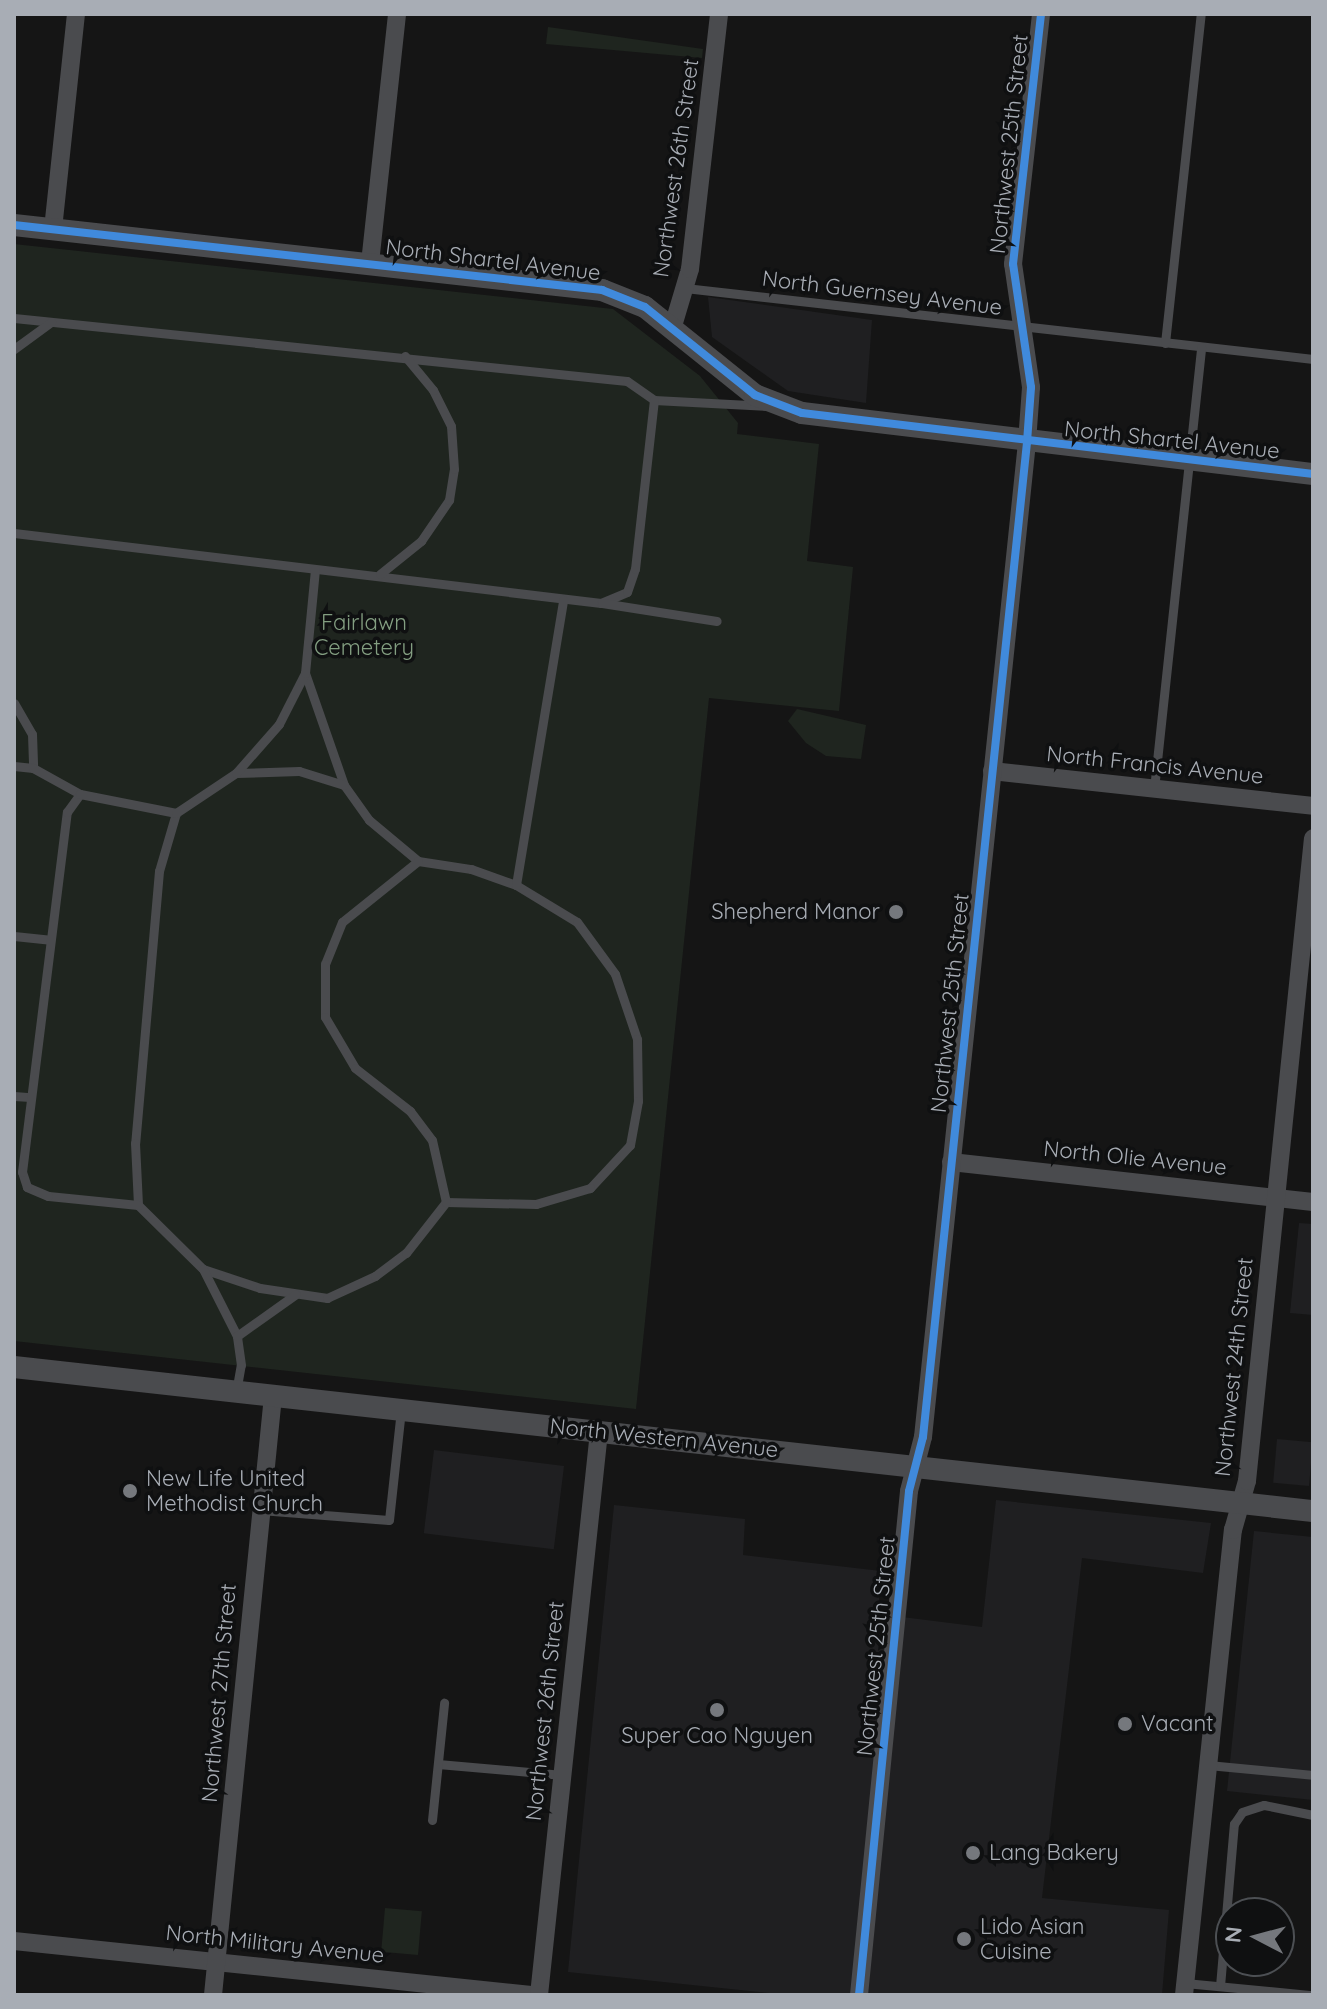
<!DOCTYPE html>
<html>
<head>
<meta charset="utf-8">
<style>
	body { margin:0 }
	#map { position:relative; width:1327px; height:2009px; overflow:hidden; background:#151515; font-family:Quicksand,sans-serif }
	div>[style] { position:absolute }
	.built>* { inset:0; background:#1f1f21; transform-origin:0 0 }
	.green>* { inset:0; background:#1f251f; transform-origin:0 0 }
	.service>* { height:9px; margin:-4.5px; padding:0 4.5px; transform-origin:4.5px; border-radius:4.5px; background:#4a4b4e }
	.minor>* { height:18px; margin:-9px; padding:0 9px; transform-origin:9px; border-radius:9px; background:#4a4b4e }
	.tertiary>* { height:22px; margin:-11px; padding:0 11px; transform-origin:11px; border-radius:11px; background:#4a4b4e }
	.cycleway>* { height:8px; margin:-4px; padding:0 4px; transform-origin:4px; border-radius:4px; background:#408adc }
	.dots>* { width:22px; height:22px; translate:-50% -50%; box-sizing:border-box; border:4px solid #0f1011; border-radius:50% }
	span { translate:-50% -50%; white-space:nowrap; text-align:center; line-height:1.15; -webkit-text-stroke:7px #0f1011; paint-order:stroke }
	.street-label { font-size:22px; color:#a8adb5 }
	.park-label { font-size:22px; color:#839e81 }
	.poi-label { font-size:22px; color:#a8adb5 }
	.right { translate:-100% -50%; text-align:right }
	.left { translate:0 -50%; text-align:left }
	.frame { position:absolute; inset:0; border:16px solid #a8adb5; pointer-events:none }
	.north { position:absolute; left:1215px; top:1897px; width:80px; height:80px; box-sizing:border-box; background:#0f1011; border:2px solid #4c4f53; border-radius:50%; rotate:276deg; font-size:22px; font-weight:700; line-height:32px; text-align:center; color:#a8adb5 }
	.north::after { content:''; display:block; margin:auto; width:28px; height:36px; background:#75787d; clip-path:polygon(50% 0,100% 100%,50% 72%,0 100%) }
</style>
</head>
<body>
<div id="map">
	<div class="built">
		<i style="clip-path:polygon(708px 297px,872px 320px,866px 403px,788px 391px,712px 337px)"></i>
		<i style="clip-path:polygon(1299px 1223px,1313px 1224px,1313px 1315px,1290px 1313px)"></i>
		<i style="left:1277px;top:1439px;width:36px;height:44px;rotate:5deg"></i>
		<i style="left:434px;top:1450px;width:131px;height:84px;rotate:7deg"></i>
		<i style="clip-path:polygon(996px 1500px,1211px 1523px,1203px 1573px,1082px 1558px,1042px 1898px,1169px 1910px,1162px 1995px,787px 1995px,568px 1972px,614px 1505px,745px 1519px,743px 1555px,881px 1571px,878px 1614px,982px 1627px)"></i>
		<i style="clip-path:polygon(1254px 1531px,1313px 1537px,1313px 1800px,1227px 1791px)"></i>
	</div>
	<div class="green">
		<i style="clip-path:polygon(548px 27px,703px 49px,702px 58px,546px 44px)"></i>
		<i style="clip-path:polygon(14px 244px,613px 309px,700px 376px,738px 423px,737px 434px,819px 444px,807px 561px,853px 567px,839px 711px,709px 698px,636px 1409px,14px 1341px)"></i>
		<i style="clip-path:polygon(797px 709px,866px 725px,861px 759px,826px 756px,806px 743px,788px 721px)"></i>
		<i style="left:385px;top:1908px;width:37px;height:44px;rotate:5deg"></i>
	</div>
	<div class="service">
		<i style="left:685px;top:288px;width:632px;rotate:6.45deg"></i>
		<i style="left:14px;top:318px;width:616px;rotate:5.87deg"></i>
		<i style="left:627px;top:381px;width:33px;rotate:35deg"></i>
		<i style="left:654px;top:400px;width:113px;rotate:3deg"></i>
		<i style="left:1165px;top:343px;width:331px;rotate:-83.8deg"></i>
		<i style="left:14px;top:349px;width:46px;rotate:-36.1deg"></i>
		<i style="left:14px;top:533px;width:591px;rotate:6.8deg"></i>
		<i style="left:601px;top:603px;width:28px;rotate:-23deg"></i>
		<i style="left:627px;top:592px;width:24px;rotate:-71deg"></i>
		<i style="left:635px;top:569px;width:170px;rotate:-83.6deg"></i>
		<i style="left:380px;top:574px;width:53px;rotate:-38.8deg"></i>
		<i style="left:421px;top:541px;width:50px;rotate:-55.7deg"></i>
		<i style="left:449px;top:500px;width:31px;rotate:-81deg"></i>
		<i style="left:454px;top:469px;width:43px;rotate:-94deg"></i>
		<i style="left:451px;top:426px;width:40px;rotate:-116.6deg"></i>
		<i style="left:433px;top:390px;width:44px;rotate:-129.5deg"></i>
		<i style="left:602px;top:603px;width:116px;rotate:8.9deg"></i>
		<i style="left:305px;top:673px;width:119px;rotate:70.8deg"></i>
		<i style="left:344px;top:785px;width:43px;rotate:54.5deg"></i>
		<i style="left:369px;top:820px;width:64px;rotate:39.9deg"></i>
		<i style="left:418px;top:861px;width:54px;rotate:8.6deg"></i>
		<i style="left:471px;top:869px;width:48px;rotate:19.6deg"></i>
		<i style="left:516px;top:885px;width:71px;rotate:31.2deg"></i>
		<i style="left:577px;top:922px;width:64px;rotate:53.8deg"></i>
		<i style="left:615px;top:974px;width:69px;rotate:71.3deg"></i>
		<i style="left:637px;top:1039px;width:62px;rotate:89.1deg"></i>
		<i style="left:638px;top:1101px;width:45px;rotate:100.3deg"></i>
		<i style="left:630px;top:1145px;width:59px;rotate:132.9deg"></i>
		<i style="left:590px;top:1188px;width:56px;rotate:163.5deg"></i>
		<i style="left:536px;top:1204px;width:90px;rotate:-178.7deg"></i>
		<i style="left:14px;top:703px;width:36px;rotate:60deg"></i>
		<i style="left:32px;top:734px;width:34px;rotate:88deg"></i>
		<i style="left:14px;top:766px;width:19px;rotate:6deg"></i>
		<i style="left:33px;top:768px;width:54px;rotate:29deg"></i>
		<i style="left:236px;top:773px;width:63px;rotate:-1.8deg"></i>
		<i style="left:299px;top:771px;width:47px;rotate:17.3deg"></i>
		<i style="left:1154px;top:789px;width:444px;rotate:-83.9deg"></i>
		<i style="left:176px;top:813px;width:60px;rotate:106.3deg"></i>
		<i style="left:159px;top:871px;width:273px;rotate:95deg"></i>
		<i style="left:135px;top:1143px;width:62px;rotate:87.2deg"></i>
		<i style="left:138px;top:1205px;width:91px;rotate:44.6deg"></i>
		<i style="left:203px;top:1269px;width:60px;rotate:18.4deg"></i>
		<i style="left:260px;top:1288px;width:68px;rotate:8.5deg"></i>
		<i style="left:327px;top:1298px;width:53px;rotate:-24.6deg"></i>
		<i style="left:375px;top:1276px;width:39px;rotate:-37deg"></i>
		<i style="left:406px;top:1253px;width:65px;rotate:-51.9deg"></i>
		<i style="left:418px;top:861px;width:97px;rotate:141.2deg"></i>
		<i style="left:342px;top:922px;width:45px;rotate:112deg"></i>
		<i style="left:325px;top:964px;width:53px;rotate:90deg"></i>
		<i style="left:325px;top:1017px;width:59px;rotate:59.5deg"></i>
		<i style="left:355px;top:1068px;width:70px;rotate:38deg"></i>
		<i style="left:410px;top:1111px;width:36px;rotate:53deg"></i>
		<i style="left:432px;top:1140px;width:64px;rotate:77.3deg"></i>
		<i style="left:516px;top:885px;width:289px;rotate:-80.6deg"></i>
		<i style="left:14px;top:936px;width:36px;rotate:6deg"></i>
		<i style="left:14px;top:1096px;width:16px;rotate:4deg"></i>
		<i style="left:138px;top:1205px;width:90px;rotate:-174.3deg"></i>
		<i style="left:48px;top:1196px;width:23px;rotate:-157deg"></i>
		<i style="left:27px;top:1187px;width:16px;rotate:-108deg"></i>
		<i style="left:22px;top:1172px;width:363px;rotate:-82.9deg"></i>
		<i style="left:67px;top:812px;width:22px;rotate:-54deg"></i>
		<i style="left:80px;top:794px;width:98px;rotate:11.2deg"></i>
		<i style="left:176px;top:813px;width:72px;rotate:-33.7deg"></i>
		<i style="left:236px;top:773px;width:65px;rotate:-48.7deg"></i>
		<i style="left:279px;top:724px;width:57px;rotate:-63deg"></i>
		<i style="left:305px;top:673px;width:104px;rotate:-84.5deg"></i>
		<i style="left:203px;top:1269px;width:75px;rotate:63.1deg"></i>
		<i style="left:236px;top:1392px;width:27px;rotate:-80deg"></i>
		<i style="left:241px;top:1365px;width:29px;rotate:-98deg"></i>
		<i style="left:237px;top:1336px;width:72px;rotate:-35.4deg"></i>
		<i style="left:260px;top:1510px;width:129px;rotate:4.4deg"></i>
		<i style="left:389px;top:1520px;width:111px;rotate:-83.8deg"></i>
		<i style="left:438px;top:1764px;width:125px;rotate:5deg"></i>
		<i style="left:1208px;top:1765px;width:105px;rotate:5.4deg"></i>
		<i style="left:432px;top:1820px;width:118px;rotate:-84.1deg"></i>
		<i style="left:1185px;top:1983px;width:125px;rotate:5.5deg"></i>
		<i style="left:1220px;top:1986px;width:163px;rotate:-85.1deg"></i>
		<i style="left:1234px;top:1824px;width:14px;rotate:-56deg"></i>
		<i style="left:1242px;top:1812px;width:23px;rotate:-18deg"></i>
		<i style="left:1264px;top:1805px;width:50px;rotate:11.5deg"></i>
	</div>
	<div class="minor">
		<i style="left:53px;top:229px;width:216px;rotate:-83.9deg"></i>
		<i style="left:370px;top:263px;width:250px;rotate:-83.8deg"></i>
		<i style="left:673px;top:326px;width:59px;rotate:-73.4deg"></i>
		<i style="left:690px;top:269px;width:257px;rotate:-83.5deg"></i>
		<i style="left:992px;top:771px;width:323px;rotate:6.2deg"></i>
		<i style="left:951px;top:1162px;width:364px;rotate:6.3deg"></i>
		<i style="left:14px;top:1941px;width:520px;rotate:5.96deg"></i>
		<i style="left:213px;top:1995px;width:602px;rotate:-84.28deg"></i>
		<i style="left:539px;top:1995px;width:566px;rotate:-83.92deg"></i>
		<i style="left:859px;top:1995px;width:506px;rotate:-84.33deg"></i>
		<i style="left:909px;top:1491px;width:56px;rotate:-75.5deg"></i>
		<i style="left:923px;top:1437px;width:1000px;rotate:-84.03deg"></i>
		<i style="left:1027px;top:442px;width:55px;rotate:-85.8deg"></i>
		<i style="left:1031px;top:387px;width:124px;rotate:-98.3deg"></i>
		<i style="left:1013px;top:264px;width:252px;rotate:-83.6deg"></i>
		<i style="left:1184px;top:1995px;width:468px;rotate:-84deg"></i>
		<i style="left:1233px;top:1530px;width:51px;rotate:-74.1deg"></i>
		<i style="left:1247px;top:1481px;width:646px;rotate:-84.14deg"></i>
	</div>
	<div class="tertiary">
		<i style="left:14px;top:225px;width:592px;rotate:6.31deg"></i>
		<i style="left:602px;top:290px;width:46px;rotate:21.6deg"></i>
		<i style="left:645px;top:307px;width:141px;rotate:38.7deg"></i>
		<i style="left:755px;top:395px;width:50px;rotate:21deg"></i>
		<i style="left:802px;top:413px;width:515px;rotate:6.81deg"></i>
		<i style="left:14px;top:1367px;width:1307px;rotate:6.33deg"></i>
	</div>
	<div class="cycleway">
		<i style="left:14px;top:225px;width:592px;rotate:6.31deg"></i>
		<i style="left:602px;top:290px;width:46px;rotate:21.6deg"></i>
		<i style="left:645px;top:307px;width:141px;rotate:38.7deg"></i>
		<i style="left:755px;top:395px;width:50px;rotate:21deg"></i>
		<i style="left:802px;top:413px;width:515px;rotate:6.81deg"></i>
		<i style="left:859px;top:1995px;width:506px;rotate:-84.33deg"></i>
		<i style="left:909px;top:1491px;width:56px;rotate:-75.5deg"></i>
		<i style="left:923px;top:1437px;width:1000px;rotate:-84.03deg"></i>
		<i style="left:1027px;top:442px;width:55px;rotate:-85.8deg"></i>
		<i style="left:1031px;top:387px;width:124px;rotate:-98.3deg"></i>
		<i style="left:1013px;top:264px;width:252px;rotate:-83.6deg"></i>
	</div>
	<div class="dots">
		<i style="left:896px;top:912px;background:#75787d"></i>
		<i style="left:130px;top:1491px;background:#75787d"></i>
		<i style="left:717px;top:1710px;background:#75787d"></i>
		<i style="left:1125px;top:1724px;background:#75787d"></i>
		<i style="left:973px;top:1853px;background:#75787d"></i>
		<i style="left:964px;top:1939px;background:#75787d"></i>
	</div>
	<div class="street-label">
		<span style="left:1009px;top:144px;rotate:-84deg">Northwest 25th Street</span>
		<span style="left:676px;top:168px;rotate:-82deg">Northwest 26th Street</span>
		<span style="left:493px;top:260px;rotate:7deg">North Shartel Avenue</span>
		<span style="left:882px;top:293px;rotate:7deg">North Guernsey Avenue</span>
		<span style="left:1172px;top:440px;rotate:6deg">North Shartel Avenue</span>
		<span style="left:1155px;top:765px;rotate:6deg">North Francis Avenue</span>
		<span style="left:950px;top:1003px;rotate:-84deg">Northwest 25th Street</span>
		<span style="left:1135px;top:1158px;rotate:6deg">North Olie Avenue</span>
		<span style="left:1234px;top:1367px;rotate:-84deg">Northwest 24th Street</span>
		<span style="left:664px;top:1438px;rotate:6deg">North Western Avenue</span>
		<span style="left:876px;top:1646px;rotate:-84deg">Northwest 25th Street</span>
		<span style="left:219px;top:1693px;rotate:-85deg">Northwest 27th Street</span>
		<span style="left:545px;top:1711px;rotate:-84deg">Northwest 26th Street</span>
		<span style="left:275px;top:1944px;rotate:6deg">North Military Avenue</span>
	</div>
	<div class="park-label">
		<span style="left:364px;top:635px">Fairlawn<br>Cemetery</span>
	</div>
	<div class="poi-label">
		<span class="right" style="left:880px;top:912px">Shepherd Manor</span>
		<span class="left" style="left:146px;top:1491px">New Life United<br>Methodist Church</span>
		<span class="left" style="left:1141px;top:1724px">Vacant</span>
		<span style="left:717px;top:1736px">Super Cao Nguyen</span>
		<span class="left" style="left:989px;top:1853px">Lang Bakery</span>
		<span class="left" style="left:980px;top:1939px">Lido Asian<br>Cuisine</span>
	</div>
	<div class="frame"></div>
	<div class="north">N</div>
</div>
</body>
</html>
